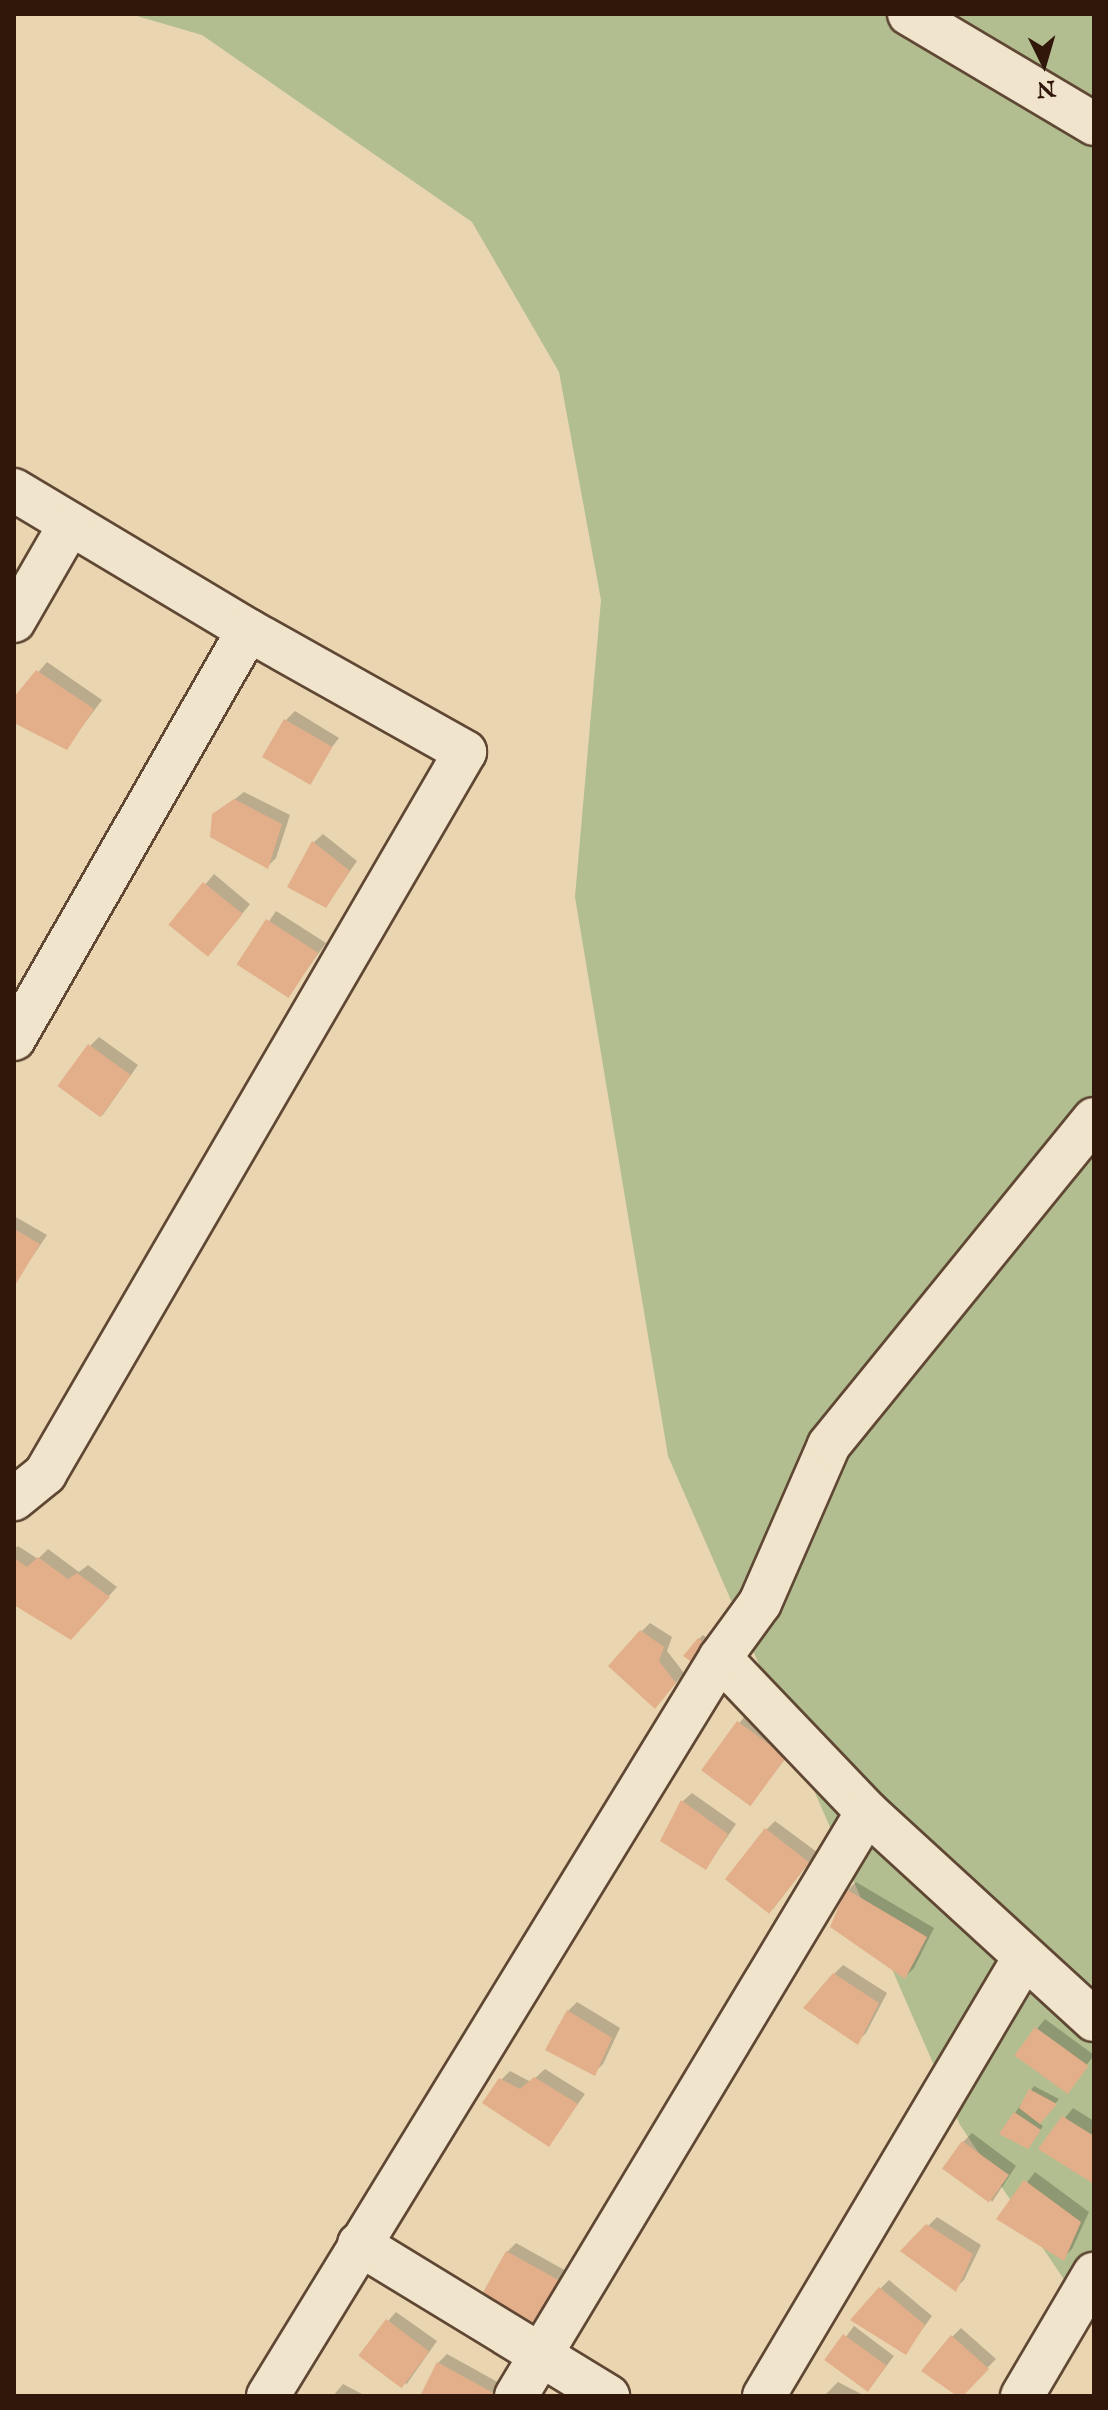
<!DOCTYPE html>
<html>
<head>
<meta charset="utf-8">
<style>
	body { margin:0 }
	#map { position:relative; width:1108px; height:2410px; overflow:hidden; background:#e9d6b1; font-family:"IM FELL English",serif }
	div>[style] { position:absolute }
	.green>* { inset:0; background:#b2be8f }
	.shadow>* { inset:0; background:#0003; transform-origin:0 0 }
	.building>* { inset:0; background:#e3af8a; transform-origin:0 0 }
	.roads { filter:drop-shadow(2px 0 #5f4734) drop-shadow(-2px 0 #5f4734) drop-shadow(0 2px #5f4734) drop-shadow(0 -2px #5f4734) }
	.street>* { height:42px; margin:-21px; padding:0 21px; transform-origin:21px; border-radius:21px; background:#f1e4cc }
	span { translate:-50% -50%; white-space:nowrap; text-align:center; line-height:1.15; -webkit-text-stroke:7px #f1e4cc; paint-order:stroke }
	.frame { position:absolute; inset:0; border:16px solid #31170a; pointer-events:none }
	.north { position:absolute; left:1004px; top:24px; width:80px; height:80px; -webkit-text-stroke:6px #f1e4cc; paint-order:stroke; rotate:175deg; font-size:22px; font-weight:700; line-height:32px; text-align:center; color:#31170a }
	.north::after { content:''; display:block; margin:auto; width:28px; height:36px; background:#31170a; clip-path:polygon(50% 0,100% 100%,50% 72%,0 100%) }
</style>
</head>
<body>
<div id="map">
	<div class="green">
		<i style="clip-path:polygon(130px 14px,1094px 14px,1094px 2324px,960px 2125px,668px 1456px,575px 897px,601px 600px,559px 372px,472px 222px,202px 35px)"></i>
	</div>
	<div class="shadow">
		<i style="clip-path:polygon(47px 662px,102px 700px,66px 748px,14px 721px,14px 700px)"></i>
		<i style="clip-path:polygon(295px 711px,339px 738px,305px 782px,286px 720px)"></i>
		<i style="clip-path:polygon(244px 792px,290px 815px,276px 858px,267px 867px,214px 815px)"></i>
		<i style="clip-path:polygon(323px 834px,357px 861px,326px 906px,290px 887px,314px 842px)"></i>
		<i style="left:214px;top:874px;width:47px;height:66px;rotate:40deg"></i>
		<i style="clip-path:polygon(276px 911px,326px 943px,292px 990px,240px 964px)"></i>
		<i style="clip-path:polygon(99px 1037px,138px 1065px,102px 1116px,90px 1046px)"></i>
		<i style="clip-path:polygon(14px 1216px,47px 1235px,14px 1284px)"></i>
		<i style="clip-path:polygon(18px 1546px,38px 1559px,48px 1549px,79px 1572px,88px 1565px,117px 1587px,80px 1628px,14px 1603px,14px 1549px)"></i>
		<i style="clip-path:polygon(650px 1623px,672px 1637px,667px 1651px,684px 1673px,663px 1698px,641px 1632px)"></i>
		<i style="clip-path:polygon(703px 1635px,716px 1645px,706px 1663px,699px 1639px)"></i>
		<i style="left:747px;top:1713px;width:58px;height:72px;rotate:37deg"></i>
		<i style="clip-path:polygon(692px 1793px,736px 1824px,706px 1868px,663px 1840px,683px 1801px)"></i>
		<i style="clip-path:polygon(775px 1821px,817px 1852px,773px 1909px,766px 1830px)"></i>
		<i style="clip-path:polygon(856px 1882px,934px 1928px,914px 1968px,905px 1977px,848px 1890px)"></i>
		<i style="clip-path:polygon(843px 1965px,887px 1993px,866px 2033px,857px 2042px,834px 1974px)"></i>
		<i style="clip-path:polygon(577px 2002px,620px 2028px,603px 2064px,594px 2073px,568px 2011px)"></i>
		<i style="clip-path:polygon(1045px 2019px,1094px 2055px,1072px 2085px,1016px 2055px)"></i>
		<i style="clip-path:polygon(545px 2069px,585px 2094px,549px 2144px,501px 2080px,510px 2071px,531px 2082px)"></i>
		<i style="clip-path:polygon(1034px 2086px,1059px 2099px,1039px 2123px,1043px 2126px,1032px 2142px,1015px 2113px)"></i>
		<i style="clip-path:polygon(1073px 2108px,1094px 2121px,1094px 2181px,1041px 2148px)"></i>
		<i style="clip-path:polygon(972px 2133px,1016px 2166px,992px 2202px,963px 2142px)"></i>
		<i style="clip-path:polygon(1035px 2172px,1089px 2212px,1072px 2249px,1063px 2258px,999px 2219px)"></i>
		<i style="clip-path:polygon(937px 2217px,981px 2245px,964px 2280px,955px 2289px,903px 2251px)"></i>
		<i style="clip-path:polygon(516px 2243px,568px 2272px,547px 2310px,507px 2252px)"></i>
		<i style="clip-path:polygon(889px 2280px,932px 2316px,905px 2353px,880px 2289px)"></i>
		<i style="clip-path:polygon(396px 2312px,437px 2341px,406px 2385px,388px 2321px)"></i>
		<i style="left:854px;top:2326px;width:50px;height:44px;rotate:37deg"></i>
		<i style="clip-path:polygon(961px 2328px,996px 2359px,960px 2396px,952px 2337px)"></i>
		<i style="clip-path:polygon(447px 2354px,503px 2385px,497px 2396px,422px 2396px,438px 2363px)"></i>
		<i style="clip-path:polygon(838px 2382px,865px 2396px,824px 2396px)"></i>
		<i style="clip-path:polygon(343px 2384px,366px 2396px,333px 2396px)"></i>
	</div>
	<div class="building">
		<i style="clip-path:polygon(36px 670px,94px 709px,67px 750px,14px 723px,14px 697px)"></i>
		<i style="left:284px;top:719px;width:56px;height:44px;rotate:30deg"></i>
		<i style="clip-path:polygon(234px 799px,282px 824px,268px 869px,210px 837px,212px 814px)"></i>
		<i style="clip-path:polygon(312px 841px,350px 871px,326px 908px,287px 887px)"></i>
		<i style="left:203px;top:882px;width:51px;height:55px;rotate:39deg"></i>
		<i style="left:266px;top:919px;width:62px;height:54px;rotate:33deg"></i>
		<i style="left:88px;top:1044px;width:53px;height:52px;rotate:36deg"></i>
		<i style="clip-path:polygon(14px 1229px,40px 1244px,14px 1287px)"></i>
		<i style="clip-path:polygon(38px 1557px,68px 1579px,77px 1573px,110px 1597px,71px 1640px,14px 1605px,14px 1558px,27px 1567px)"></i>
		<i style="clip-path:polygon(640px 1630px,664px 1647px,659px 1661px,676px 1683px,655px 1709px,608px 1666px)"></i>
		<i style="clip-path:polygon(698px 1638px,714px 1650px,702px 1669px,683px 1656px)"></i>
		<i style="left:737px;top:1721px;width:61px;height:61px;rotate:36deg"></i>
		<i style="clip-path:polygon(681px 1800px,728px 1834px,706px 1870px,660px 1841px)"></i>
		<i style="left:765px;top:1828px;width:56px;height:65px;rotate:38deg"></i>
		<i style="clip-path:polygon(846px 1889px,927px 1937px,905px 1979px,830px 1927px)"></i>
		<i style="clip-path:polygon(833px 1973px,879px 2003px,858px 2045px,803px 2008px)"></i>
		<i style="clip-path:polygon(567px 2010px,612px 2038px,595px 2076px,545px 2050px)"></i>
		<i style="left:1035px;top:2027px;width:66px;height:35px;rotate:36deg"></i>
		<i style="clip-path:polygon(534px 2077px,578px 2104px,549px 2147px,482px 2103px,499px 2078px,520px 2089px)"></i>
		<i style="clip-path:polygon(1029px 2089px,1057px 2104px,1040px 2124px,1019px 2108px)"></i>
		<i style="clip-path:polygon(1014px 2112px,1041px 2130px,1028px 2149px,999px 2134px)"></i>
		<i style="clip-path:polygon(1062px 2116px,1094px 2136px,1094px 2184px,1038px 2149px)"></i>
		<i style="left:962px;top:2141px;width:58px;height:34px;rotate:36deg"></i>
		<i style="clip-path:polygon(1024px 2180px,1081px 2222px,1064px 2261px,996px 2219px)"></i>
		<i style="clip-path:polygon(926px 2224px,973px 2254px,956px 2292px,900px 2251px)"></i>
		<i style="left:506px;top:2251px;width:63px;height:49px;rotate:29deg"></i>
		<i style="clip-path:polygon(879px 2287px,925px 2325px,906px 2355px,850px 2320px)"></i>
		<i style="left:386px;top:2319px;width:54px;height:46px;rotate:37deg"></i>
		<i style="left:843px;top:2334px;width:54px;height:32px;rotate:36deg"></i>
		<i style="clip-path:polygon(951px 2335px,989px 2369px,963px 2396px,957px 2396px,921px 2371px)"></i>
		<i style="clip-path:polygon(437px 2362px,499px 2396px,420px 2396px)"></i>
	</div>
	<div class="roads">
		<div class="street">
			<i style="left:909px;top:14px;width:215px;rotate:30.7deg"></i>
			<i style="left:14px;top:490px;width:273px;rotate:30.9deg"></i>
			<i style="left:248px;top:630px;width:249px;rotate:29.3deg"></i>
			<i style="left:465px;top:752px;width:835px;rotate:120.19deg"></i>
			<i style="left:45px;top:1474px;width:40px;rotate:141deg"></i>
			<i style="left:14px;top:621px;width:112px;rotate:-60deg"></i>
			<i style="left:14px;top:1039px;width:471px;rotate:-60.2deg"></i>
			<i style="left:720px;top:1658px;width:213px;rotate:46.3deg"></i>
			<i style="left:867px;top:1812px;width:308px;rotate:42.5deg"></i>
			<i style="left:359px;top:2244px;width:292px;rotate:31.4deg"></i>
			<i style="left:268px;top:2396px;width:865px;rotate:-58.51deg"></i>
			<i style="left:720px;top:1658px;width:68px;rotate:-54deg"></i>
			<i style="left:760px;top:1603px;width:172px;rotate:-66.4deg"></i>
			<i style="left:829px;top:1445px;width:420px;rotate:-50.9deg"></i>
			<i style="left:516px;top:2396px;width:681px;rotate:-58.99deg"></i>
			<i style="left:764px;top:2396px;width:509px;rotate:-59.31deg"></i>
			<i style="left:1022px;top:2396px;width:142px;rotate:-59.5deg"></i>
		</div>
	</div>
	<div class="frame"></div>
	<div class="north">N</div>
</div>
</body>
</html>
